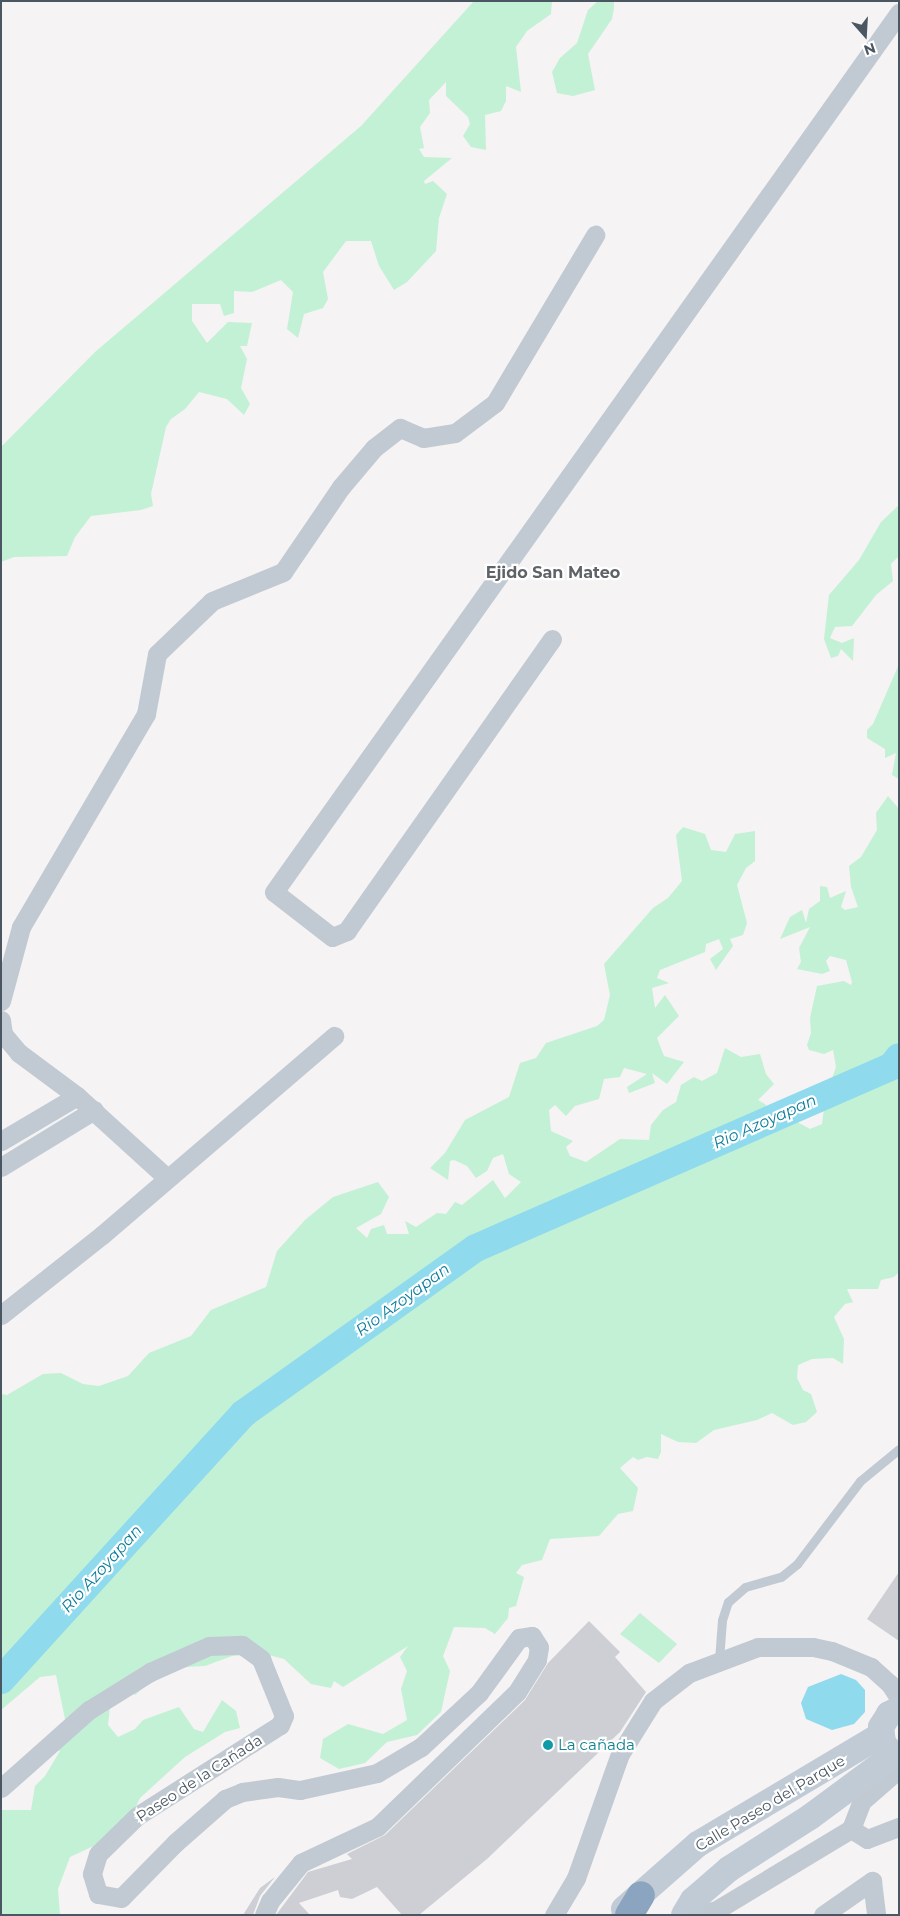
<!DOCTYPE html>
<html>
<head>
<meta charset="utf-8">
<style>
	body { margin:0 }
	#map { position:relative; width:900px; height:1916px; overflow:hidden; background:#f5f3f3; font-family:Montserrat,sans-serif }
	div>[style] { position:absolute }
	.green>* { inset:0; background:#c3f1d5 }
	.water>* { inset:0; background:#90daee }
	.river>* { height:28px; margin:-14px; padding:0 14px; transform-origin:14px; border-radius:14px; background:#90daee }
	.building>* { inset:0; background:#cdcfd5 }
	.lane>* { height:9px; margin:-4.5px; padding:0 4.5px; transform-origin:4.5px; border-radius:4.5px; background:#c1cad2 }
	.street>* { height:19px; margin:-9.5px; padding:0 9.5px; transform-origin:9.5px; border-radius:9.5px; background:#c1cad2 }
	.secondary>* { height:26px; margin:-13px; padding:0 13px; transform-origin:13px; border-radius:13px; background:#c1cbd6 }
	.highway>* { height:28px; margin:-14px; padding:0 14px; transform-origin:14px; border-radius:14px; background:#8ba5c1 }
	.dots>* { width:14px; height:14px; translate:-50% -50%; box-sizing:border-box; border:2px solid #fff; border-radius:50% }
	span { translate:-50% -50%; white-space:nowrap; text-align:center; line-height:1.15; -webkit-text-stroke:4.5px #fff; paint-order:stroke }
	.culture-label { font-size:15px; color:#0d838f }
	.left { translate:0 -50%; text-align:left }
	.street-label { font-size:15px; color:#4a5661 }
	.neighbourhood-label { font-size:16px; color:#5f6368; font-weight:700 }
	.water-label { font-size:16px; color:#0c7c9b; font-style:italic }
	.frame { position:absolute; inset:0; border:2px solid #4a5661; pointer-events:none }
	.north { position:absolute; left:840px; top:10px; width:50px; height:50px; -webkit-text-stroke:4px #fff; paint-order:stroke; rotate:161deg; font-size:14px; font-weight:700; line-height:20px; text-align:center; color:#4a5661 }
	.north::after { content:''; display:block; margin:auto; width:18px; height:22px; background:#4a5661; clip-path:polygon(50% 0,100% 100%,50% 72%,0 100%) }
</style>
</head>
<body>
<div id="map">
	<div class="green">
		<i style="clip-path:polygon(474px 1px,552px 1px,551px 14px,527px 31px,516px 47px,521px 92px,506px 86px,506px 101px,501px 111px,485px 115px,486px 150px,471px 147px,463px 136px,470px 124px,468px 117px,446px 96px,446px 82px,429px 100px,430px 113px,420px 127px,424px 148px,419px 149px,424px 157px,452px 158px,424px 181px,425px 184px,433px 181px,447px 194px,439px 218px,436px 251px,407px 282px,394px 290px,379px 266px,371px 241px,346px 241px,323px 272px,328px 299px,323px 308px,304px 314px,298px 338px,287px 329px,293px 292px,281px 280px,252px 292px,234px 291px,234px 313px,224px 316px,220px 304px,192px 304px,192px 321px,207px 343px,228px 322px,252px 323px,247px 346px,240px 346px,247px 359px,241px 388px,250px 404px,244px 415px,227px 399px,199px 392px,185px 409px,171px 419px,166px 427px,151px 494px,153px 506px,141px 510px,91px 516px,75px 537px,67px 556px,14px 557px,1px 562px,1px 447px,95px 352px,361px 126px)"></i>
		<i style="clip-path:polygon(598px 1px,614px 1px,614px 8px,612px 19px,588px 54px,595px 90px,573px 96px,557px 93px,552px 72px,560px 58px,577px 43px,588px 10px)"></i>
		<i style="clip-path:polygon(899px 505px,899px 556px,891px 564px,893px 581px,876px 595px,852px 626px,835px 627px,830px 638px,842px 643px,854px 638px,853px 661px,841px 649px,838px 656px,831px 658px,824px 639px,829px 595px,859px 560px,881px 522px)"></i>
		<i style="clip-path:polygon(899px 664px,899px 779px,892px 775px,896px 753px,885px 758px,885px 749px,867px 738px,867px 730px,873px 724px)"></i>
		<i style="clip-path:polygon(888px 796px,899px 809px,899px 1272px,894px 1277px,881px 1280px,878px 1289px,847px 1289px,853px 1302px,845px 1304px,834px 1317px,844px 1339px,843px 1364px,833px 1358px,812px 1359px,798px 1365px,797px 1378px,803px 1390px,811px 1394px,817px 1412px,806px 1422px,793px 1425px,772px 1413px,757px 1420px,714px 1430px,696px 1443px,678px 1442px,661px 1434px,661px 1452px,658px 1459px,647px 1457px,638px 1460px,633px 1457px,620px 1468px,638px 1488px,633px 1511px,618px 1514px,599px 1536px,550px 1539px,542px 1560px,522px 1565px,516px 1573px,524px 1577px,516px 1606px,509px 1608px,508px 1618px,495px 1634px,485px 1628px,454px 1627px,443px 1656px,450px 1671px,441px 1712px,417px 1735px,387px 1742px,365px 1763px,339px 1769px,320px 1758px,323px 1739px,348px 1724px,383px 1734px,407px 1720px,401px 1689px,407px 1671px,400px 1657px,408px 1646px,343px 1687px,334px 1681px,331px 1688px,311px 1684px,284px 1659px,265px 1654px,232px 1656px,205px 1666px,185px 1667px,148px 1684px,135px 1695px,127px 1690px,110px 1707px,108px 1725px,118px 1737px,135px 1729px,143px 1720px,179px 1707px,194px 1729px,203px 1732px,222px 1700px,236px 1711px,240px 1728px,225px 1732px,185px 1757px,140px 1798px,134px 1811px,113px 1837px,70px 1857px,58px 1889px,60px 1915px,1px 1915px,1px 1810px,31px 1810px,35px 1786px,45px 1776px,60px 1751px,48px 1746px,66px 1724px,56px 1675px,40px 1677px,1px 1710px,1px 1394px,7px 1395px,43px 1374px,61px 1373px,83px 1384px,99px 1386px,128px 1376px,149px 1353px,191px 1336px,211px 1310px,266px 1287px,277px 1251px,305px 1220px,333px 1197px,378px 1182px,389px 1197px,381px 1214px,356px 1228px,367px 1238px,371px 1229px,384px 1225px,387px 1234px,409px 1234px,405px 1221px,416px 1227px,437px 1213px,446px 1214px,455px 1202px,462px 1205px,493px 1180px,505px 1198px,521px 1182px,509px 1174px,503px 1154px,493px 1158px,487px 1171px,476px 1178px,467px 1166px,454px 1160px,450px 1161px,448px 1180px,430px 1168px,445px 1153px,465px 1120px,509px 1097px,520px 1063px,536px 1058px,546px 1043px,597px 1026px,604px 1020px,610px 995px,604px 964px,653px 908px,668px 898px,682px 881px,676px 835px,683px 827px,705px 834px,711px 850px,726px 852px,735px 834px,755px 831px,755px 861px,746px 868px,737px 885px,747px 923px,743px 935px,730px 939px,733px 946px,716px 970px,710px 959px,723px 949px,719px 939px,706px 944px,705px 952px,660px 970px,657px 978px,669px 983px,652px 988px,655px 1008px,665px 995px,679px 1016px,657px 1038px,664px 1056px,684px 1062px,667px 1084px,652px 1073px,655px 1083px,629px 1093px,627px 1087px,647px 1074px,624px 1068px,620px 1077px,604px 1079px,599px 1099px,575px 1106px,566px 1116px,555px 1105px,549px 1110px,551px 1131px,573px 1141px,566px 1147px,570px 1156px,586px 1162px,620px 1139px,649px 1140px,651px 1125px,663px 1110px,676px 1102px,681px 1085px,694px 1077px,702px 1081px,717px 1073px,725px 1048px,741px 1057px,760px 1054px,766px 1074px,774px 1084px,758px 1100px,765px 1104px,774px 1118px,790px 1118px,810px 1129px,822px 1124px,825px 1101px,814px 1091px,819px 1083px,831px 1081px,836px 1067px,833px 1050px,824px 1054px,809px 1050px,807px 1045px,811px 1033px,810px 1018px,817px 986px,844px 981px,851px 985px,852px 982px,846px 960px,830px 956px,826px 961px,830px 971px,822px 974px,797px 969px,801px 962px,799px 948px,810px 927px,780px 939px,790px 917px,802px 910px,806px 923px,809px 909px,820px 901px,820px 886px,827px 887px,830px 898px,846px 891px,841px 907px,845px 910px,858px 907px,851px 887px,849px 866px,861px 857px,877px 830px,876px 813px)"></i>
		<i style="clip-path:polygon(640px 1613px,677px 1644px,659px 1663px,620px 1634px)"></i>
	</div>
	<div class="water">
		<i style="clip-path:polygon(841px 1674px,856px 1680px,865px 1690px,865px 1712px,854px 1724px,832px 1730px,806px 1719px,801px 1703px,808px 1687px)"></i>
	</div>
	<div class="river">
		<i style="left:1px;top:1680px;width:360px;rotate:-47.7deg"></i>
		<i style="left:243px;top:1414px;width:286px;rotate:-35.5deg"></i>
		<i style="left:476px;top:1248px;width:454px;rotate:-23.6deg"></i>
		<i style="left:892px;top:1066px;width:11px;rotate:-52deg"></i>
	</div>
	<div class="building">
		<i style="clip-path:polygon(899px 1572px,899px 1641px,867px 1619px)"></i>
		<i style="clip-path:polygon(589px 1621px,620px 1652px,615px 1657px,646px 1692px,620px 1732px,487px 1859px,419px 1915px,402px 1915px,377px 1887px,352px 1899px,340px 1897px,338px 1890px,299px 1903px,310px 1915px,276px 1915px,308px 1872px,352px 1859px,347px 1854px,385px 1835px,525px 1700px,548px 1663px)"></i>
		<i style="clip-path:polygon(275px 1877px,260px 1896px,253px 1915px,243px 1915px,260px 1888px)"></i>
	</div>
	<div class="lane">
		<i style="left:719px;top:1660px;width:40px;rotate:-85.7deg"></i>
		<i style="left:722px;top:1620px;width:19px;rotate:-72deg"></i>
		<i style="left:728px;top:1602px;width:23px;rotate:-41deg"></i>
		<i style="left:745px;top:1587px;width:37px;rotate:-16deg"></i>
		<i style="left:781px;top:1577px;width:21px;rotate:-39deg"></i>
		<i style="left:797px;top:1564px;width:104px;rotate:-52.8deg"></i>
		<i style="left:860px;top:1481px;width:50px;rotate:-39.4deg"></i>
	</div>
	<div class="street">
		<i style="left:552px;top:639px;width:357px;rotate:125.1deg"></i>
		<i style="left:347px;top:931px;width:16px;rotate:158deg"></i>
		<i style="left:332px;top:937px;width:73px;rotate:-142.2deg"></i>
		<i style="left:274px;top:892px;width:1079px;rotate:-54.59deg"></i>
		<i style="left:1px;top:1001px;width:77px;rotate:-74.9deg"></i>
		<i style="left:21px;top:927px;width:247px;rotate:-59.6deg"></i>
		<i style="left:146px;top:714px;width:61px;rotate:-79.6deg"></i>
		<i style="left:157px;top:654px;width:76px;rotate:-43.9deg"></i>
		<i style="left:212px;top:601px;width:77px;rotate:-22.2deg"></i>
		<i style="left:283px;top:572px;width:103px;rotate:-55.7deg"></i>
		<i style="left:341px;top:487px;width:51px;rotate:-49.8deg"></i>
		<i style="left:374px;top:448px;width:33px;rotate:-38deg"></i>
		<i style="left:400px;top:428px;width:25px;rotate:23deg"></i>
		<i style="left:423px;top:438px;width:32px;rotate:-9deg"></i>
		<i style="left:455px;top:433px;width:50px;rotate:-36.9deg"></i>
		<i style="left:495px;top:403px;width:196px;rotate:-59.2deg"></i>
		<i style="left:1px;top:1020px;width:14px;rotate:82deg"></i>
		<i style="left:3px;top:1034px;width:25px;rotate:50deg"></i>
		<i style="left:19px;top:1053px;width:72px;rotate:36.6deg"></i>
		<i style="left:77px;top:1096px;width:120px;rotate:42.3deg"></i>
		<i style="left:1px;top:1141px;width:88px;rotate:-30.6deg"></i>
		<i style="left:1px;top:1167px;width:109px;rotate:-31.5deg"></i>
		<i style="left:1px;top:1315px;width:129px;rotate:-38.4deg"></i>
		<i style="left:102px;top:1235px;width:306px;rotate:-40.6deg"></i>
		<i style="left:1px;top:1788px;width:118px;rotate:-41.6deg"></i>
		<i style="left:89px;top:1710px;width:72px;rotate:-31.9deg"></i>
		<i style="left:150px;top:1672px;width:64px;rotate:-23.8deg"></i>
		<i style="left:209px;top:1646px;width:33px;rotate:-2deg"></i>
		<i style="left:242px;top:1645px;width:24px;rotate:36deg"></i>
		<i style="left:261px;top:1659px;width:61px;rotate:68deg"></i>
		<i style="left:284px;top:1716px;width:10px;rotate:114deg"></i>
		<i style="left:280px;top:1725px;width:169px;rotate:147.5deg"></i>
		<i style="left:137px;top:1816px;width:54px;rotate:135.7deg"></i>
		<i style="left:98px;top:1854px;width:21px;rotate:107deg"></i>
		<i style="left:92px;top:1874px;width:21px;rotate:73deg"></i>
		<i style="left:98px;top:1894px;width:23px;rotate:10deg"></i>
		<i style="left:121px;top:1898px;width:77px;rotate:-45.5deg"></i>
		<i style="left:175px;top:1843px;width:67px;rotate:-41.3deg"></i>
		<i style="left:225px;top:1799px;width:18px;rotate:-22deg"></i>
		<i style="left:242px;top:1792px;width:36px;rotate:-8deg"></i>
		<i style="left:278px;top:1787px;width:22px;rotate:8deg"></i>
		<i style="left:300px;top:1790px;width:79px;rotate:-12.4deg"></i>
		<i style="left:377px;top:1773px;width:51px;rotate:-30.6deg"></i>
		<i style="left:421px;top:1747px;width:79px;rotate:-43deg"></i>
		<i style="left:479px;top:1693px;width:68px;rotate:-54deg"></i>
		<i style="left:519px;top:1638px;width:13px;rotate:-9deg"></i>
		<i style="left:532px;top:1636px;width:13px;rotate:58deg"></i>
		<i style="left:539px;top:1647px;width:13px;rotate:99deg"></i>
		<i style="left:537px;top:1660px;width:38px;rotate:122deg"></i>
		<i style="left:517px;top:1692px;width:194px;rotate:136deg"></i>
		<i style="left:377px;top:1827px;width:84px;rotate:154.7deg"></i>
		<i style="left:301px;top:1863px;width:49px;rotate:129.2deg"></i>
		<i style="left:270px;top:1901px;width:15px;rotate:113deg"></i>
		<i style="left:851px;top:1829px;width:19px;rotate:32deg"></i>
		<i style="left:867px;top:1839px;width:34px;rotate:-21deg"></i>
		<i style="left:554px;top:1915px;width:43px;rotate:-59.3deg"></i>
		<i style="left:576px;top:1878px;width:132px;rotate:-70.5deg"></i>
		<i style="left:620px;top:1754px;width:62px;rotate:-58.1deg"></i>
		<i style="left:653px;top:1701px;width:46px;rotate:-37.9deg"></i>
		<i style="left:689px;top:1673px;width:74px;rotate:-20.6deg"></i>
		<i style="left:758px;top:1647px;width:55px"></i>
		<i style="left:813px;top:1647px;width:19px;rotate:12deg"></i>
		<i style="left:832px;top:1651px;width:42px;rotate:22.3deg"></i>
		<i style="left:871px;top:1667px;width:25px;rotate:42deg"></i>
		<i style="left:890px;top:1684px;width:17px;rotate:57deg"></i>
		<i style="left:686px;top:1915px;width:29px;rotate:-8deg"></i>
		<i style="left:715px;top:1911px;width:159px;rotate:-31.1deg"></i>
		<i style="left:851px;top:1829px;width:30px;rotate:-69deg"></i>
		<i style="left:862px;top:1801px;width:49px;rotate:-40.9deg"></i>
		<i style="left:823px;top:1915px;width:60px;rotate:-34.8deg"></i>
		<i style="left:872px;top:1881px;width:34px;rotate:83deg"></i>
	</div>
	<div class="secondary">
		<i style="left:889px;top:1750px;width:9px;rotate:-131deg"></i>
		<i style="left:883px;top:1743px;width:16px;rotate:-97deg"></i>
		<i style="left:881px;top:1727px;width:15px;rotate:-58deg"></i>
		<i style="left:889px;top:1714px;width:11px;rotate:-27deg"></i>
		<i style="left:624px;top:1909px;width:98px;rotate:-41.3deg"></i>
		<i style="left:698px;top:1844px;width:213px;rotate:-30.8deg"></i>
		<i style="left:684px;top:1915px;width:17px;rotate:-59deg"></i>
		<i style="left:693px;top:1900px;width:48px;rotate:-40.7deg"></i>
		<i style="left:729px;top:1869px;width:96px;rotate:-32.7deg"></i>
		<i style="left:810px;top:1817px;width:106px;rotate:-36.5deg"></i>
	</div>
	<div class="highway">
		<i style="left:629px;top:1915px;width:23px;rotate:-59deg"></i>
	</div>
	<div class="dots">
		<i style="left:548px;top:1745px;background:#0f9aa8"></i>
	</div>
	<div class="culture-label">
		<span class="left" style="left:558px;top:1745px">La cañada</span>
	</div>
	<div class="street-label">
		<span style="left:199px;top:1778px;rotate:-33deg">Paseo de la Cañada</span>
		<span style="left:770px;top:1803px;rotate:-31deg">Calle Paseo del Parque</span>
	</div>
	<div class="neighbourhood-label">
		<span style="left:553px;top:573px">Ejido San Mateo</span>
	</div>
	<div class="water-label">
		<span style="left:765px;top:1122px;rotate:-24deg">Rio Azoyapan</span>
		<span style="left:403px;top:1300px;rotate:-36deg">Rio Azoyapan</span>
		<span style="left:102px;top:1569px;rotate:-48deg">Rio Azoyapan</span>
	</div>
	<div class="frame"></div>
	<div class="north">N</div>
</div>
</body>
</html>
